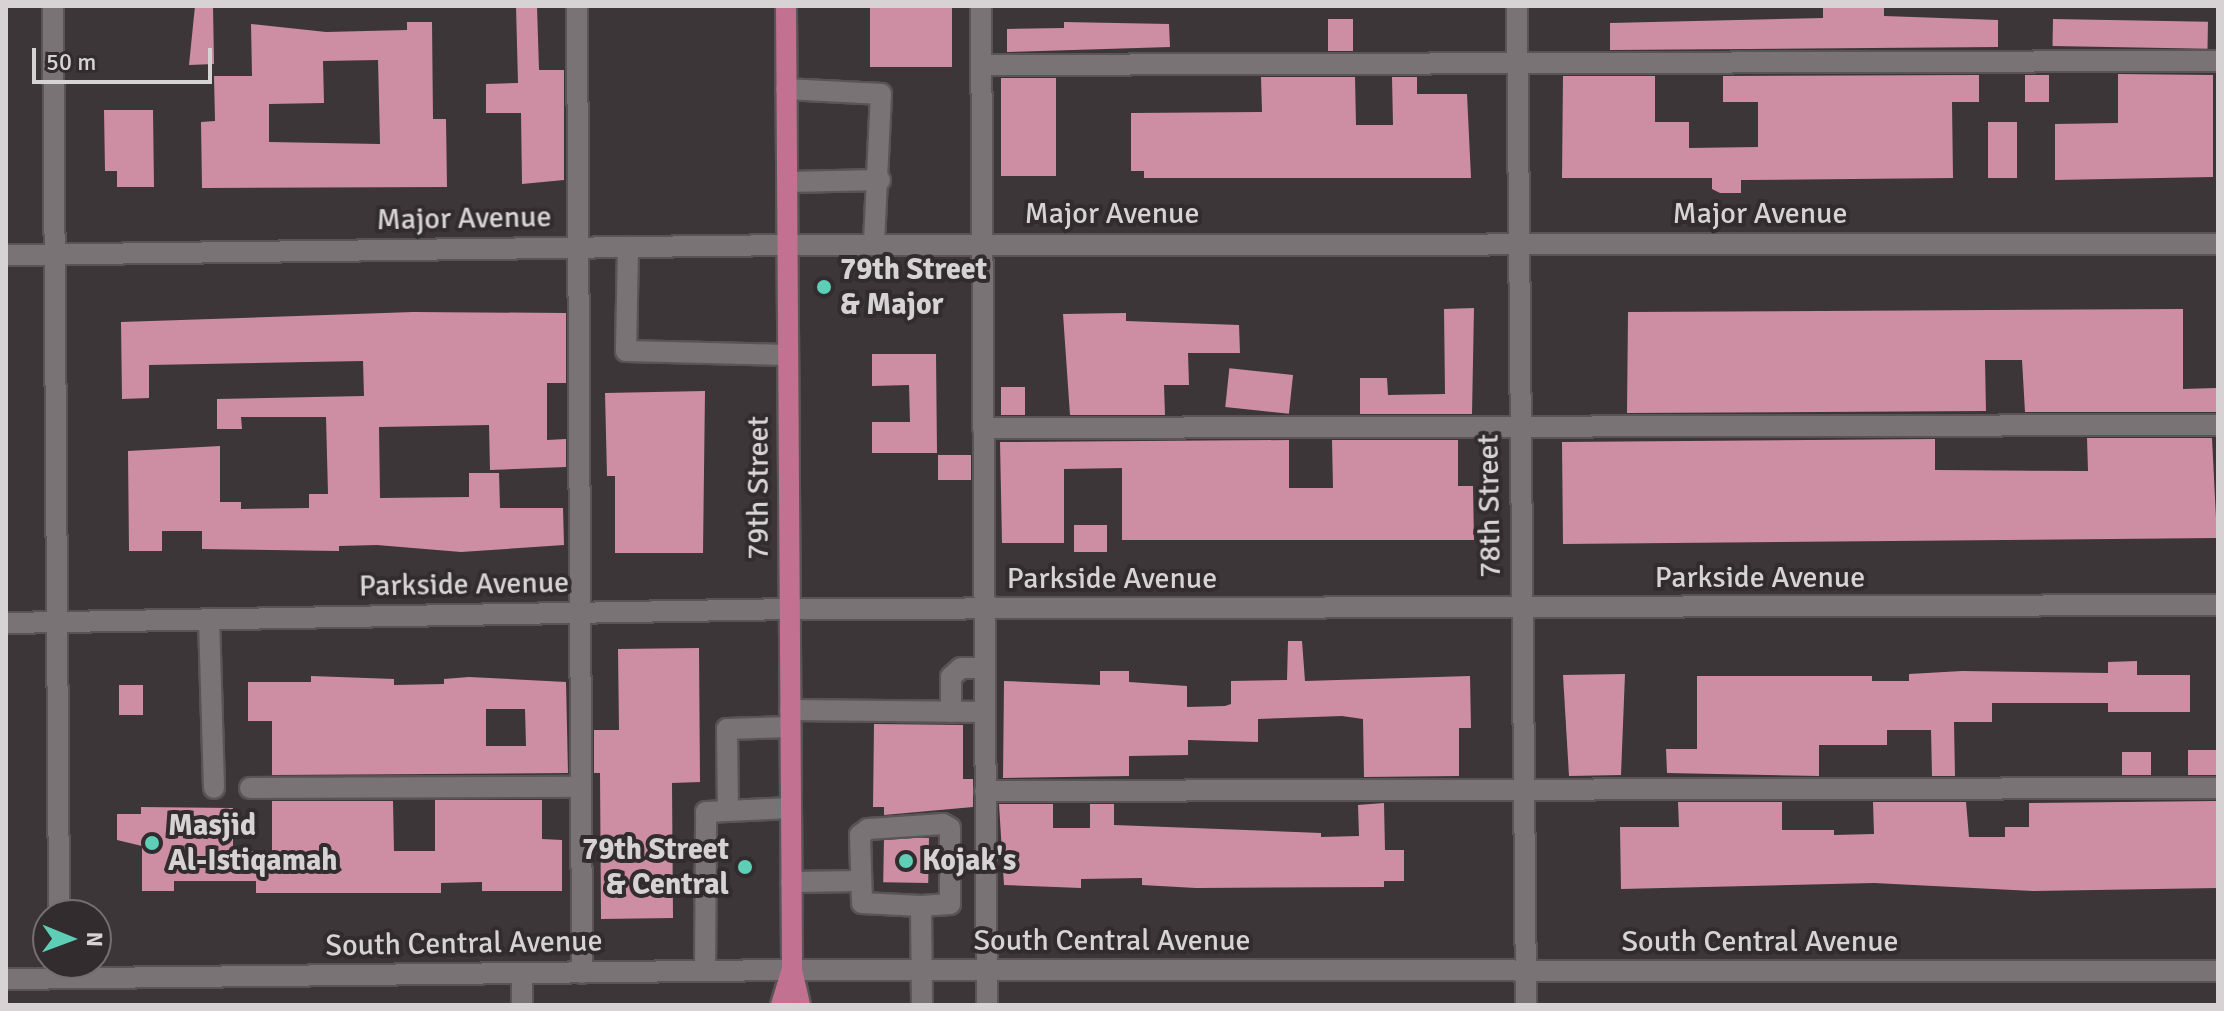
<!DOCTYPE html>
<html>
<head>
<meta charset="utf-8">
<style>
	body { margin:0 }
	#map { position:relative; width:2224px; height:1011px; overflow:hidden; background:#3c3638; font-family:Signika,sans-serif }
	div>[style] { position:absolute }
	.building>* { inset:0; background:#cd8ea3; transform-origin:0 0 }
	.roads { filter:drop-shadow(2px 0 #595455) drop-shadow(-2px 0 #595455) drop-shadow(0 2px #595455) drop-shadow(0 -2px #595455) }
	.minor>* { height:20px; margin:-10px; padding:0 10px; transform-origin:10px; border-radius:10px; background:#7a7375 }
	.major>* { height:20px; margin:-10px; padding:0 10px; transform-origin:10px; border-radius:10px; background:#c27190 }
	.dots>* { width:22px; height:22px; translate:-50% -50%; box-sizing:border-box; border:4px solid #322c2e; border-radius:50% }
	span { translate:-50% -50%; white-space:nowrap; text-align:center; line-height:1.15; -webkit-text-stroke:8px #322c2e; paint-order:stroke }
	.street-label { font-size:30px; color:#d7d3d4 }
	.poi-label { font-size:30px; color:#d7d3d4; font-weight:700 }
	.left { translate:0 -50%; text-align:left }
	.right { translate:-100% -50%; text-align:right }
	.frame { position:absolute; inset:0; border:8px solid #d7d3d4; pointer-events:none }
	.north { position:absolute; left:32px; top:899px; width:80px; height:80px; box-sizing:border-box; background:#322c2e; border:2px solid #746f70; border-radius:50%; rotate:91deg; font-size:22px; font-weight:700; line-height:32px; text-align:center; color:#d7d3d4 }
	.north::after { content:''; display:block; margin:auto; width:28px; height:36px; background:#5eceb7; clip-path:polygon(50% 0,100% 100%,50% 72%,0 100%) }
	.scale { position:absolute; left:32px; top:48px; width:180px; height:36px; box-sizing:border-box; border:4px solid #d7d3d4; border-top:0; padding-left:10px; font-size:24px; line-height:28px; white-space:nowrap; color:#d7d3d4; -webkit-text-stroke:6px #322c2e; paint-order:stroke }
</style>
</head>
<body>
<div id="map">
	<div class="building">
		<i style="clip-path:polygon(195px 6px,213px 6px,214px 64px,189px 65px)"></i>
		<i style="clip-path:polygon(516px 6px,537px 6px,539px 70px,564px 70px,564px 180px,522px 184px,521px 113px,486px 113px,486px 84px,518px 83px)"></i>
		<i style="left:870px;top:6px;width:82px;height:61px"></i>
		<i style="clip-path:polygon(1823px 6px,1884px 6px,1884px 16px,1998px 20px,1998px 47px,1610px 50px,1610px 23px,1823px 18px)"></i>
		<i style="left:1328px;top:19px;width:25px;height:32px"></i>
		<i style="left:2053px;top:19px;width:155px;height:27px;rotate:1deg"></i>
		<i style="clip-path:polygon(evenodd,407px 22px,432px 22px,433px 119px,446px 119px,447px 187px,202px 188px,201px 122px,215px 121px,214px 76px,252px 76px,251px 24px,326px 32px,407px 30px,407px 22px,378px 60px,380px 144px,269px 142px,269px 104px,324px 103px,323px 61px,378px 60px)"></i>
		<i style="clip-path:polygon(1064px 22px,1169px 24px,1170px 47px,1007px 52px,1007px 29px,1064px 28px)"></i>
		<i style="clip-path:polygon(2118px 74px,2213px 75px,2213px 177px,2055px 180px,2055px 124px,2118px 123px)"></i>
		<i style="clip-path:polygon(1979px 75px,1979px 102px,1952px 102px,1953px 178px,1741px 180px,1741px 193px,1720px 193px,1712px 189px,1712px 178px,1562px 178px,1563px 76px,1655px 76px,1655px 122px,1689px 122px,1689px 148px,1758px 147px,1758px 102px,1723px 102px,1723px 76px)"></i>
		<i style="left:2025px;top:75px;width:24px;height:27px"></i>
		<i style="clip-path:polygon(1261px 77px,1355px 77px,1356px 125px,1393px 125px,1392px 77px,1417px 77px,1417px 94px,1467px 94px,1471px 178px,1144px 178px,1144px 171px,1131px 171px,1131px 113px,1262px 112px)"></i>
		<i style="left:1001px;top:78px;width:55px;height:98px"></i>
		<i style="clip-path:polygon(104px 110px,153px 110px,154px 187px,117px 187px,117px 171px,105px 171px)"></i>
		<i style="left:1988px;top:122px;width:29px;height:56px"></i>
		<i style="clip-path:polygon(1474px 308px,1472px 414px,1360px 414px,1360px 378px,1387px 378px,1388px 395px,1445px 394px,1444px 309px)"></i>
		<i style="clip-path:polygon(2183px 309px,2183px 389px,2216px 388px,2216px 412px,2025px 412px,2022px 360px,1985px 360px,1986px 411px,1627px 413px,1628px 312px)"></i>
		<i style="clip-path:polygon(413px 312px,566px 313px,566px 383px,547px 383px,547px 440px,566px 439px,566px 467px,490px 470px,489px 425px,379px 427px,380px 498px,469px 497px,469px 473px,499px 473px,500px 508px,563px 508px,564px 545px,461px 552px,377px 545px,339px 546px,339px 551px,202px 549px,202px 531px,162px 531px,162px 551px,129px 551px,128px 451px,220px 446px,220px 502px,241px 502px,241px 509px,309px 508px,309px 494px,328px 494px,326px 417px,241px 417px,242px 429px,217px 429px,217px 399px,364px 396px,363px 361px,149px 365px,149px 398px,122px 399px,121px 322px)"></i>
		<i style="clip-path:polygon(1126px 313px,1126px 321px,1239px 325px,1240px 353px,1188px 353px,1189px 385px,1164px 385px,1165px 415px,1070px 415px,1063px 314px)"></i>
		<i style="clip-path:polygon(872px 354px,936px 354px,937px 453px,872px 453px,872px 422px,910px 422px,909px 385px,872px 386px)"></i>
		<i style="left:1293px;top:375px;width:39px;height:64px;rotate:96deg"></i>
		<i style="left:1001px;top:387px;width:24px;height:28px"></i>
		<i style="clip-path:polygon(705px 391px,703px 553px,615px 553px,615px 476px,607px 476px,605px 393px)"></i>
		<i style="clip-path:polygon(2087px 438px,2212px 438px,2217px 538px,1563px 544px,1562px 442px,1935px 439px,1935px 470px,2088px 471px)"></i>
		<i style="clip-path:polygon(1289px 440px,1289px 488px,1333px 488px,1332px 440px,1458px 440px,1458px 486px,1473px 486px,1474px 540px,1122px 540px,1122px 468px,1064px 469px,1064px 543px,1002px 543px,1000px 442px)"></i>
		<i style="left:938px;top:455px;width:33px;height:25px"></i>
		<i style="left:1074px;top:525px;width:33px;height:27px"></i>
		<i style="clip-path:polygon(1288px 641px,1302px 641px,1305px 681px,1470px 676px,1471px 728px,1459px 728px,1459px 776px,1364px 777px,1363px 719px,1342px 716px,1258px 719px,1258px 742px,1188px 740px,1188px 755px,1129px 756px,1129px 776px,1003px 778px,1004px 681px,1100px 685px,1100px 671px,1129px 671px,1129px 682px,1187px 686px,1187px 707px,1225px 706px,1231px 704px,1231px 681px,1287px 680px)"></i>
		<i style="clip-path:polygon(699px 648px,700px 782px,672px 783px,673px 918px,601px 919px,600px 773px,594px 773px,594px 730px,619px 730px,618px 649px)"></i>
		<i style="clip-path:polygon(2137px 661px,2137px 675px,2190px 675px,2190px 712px,2108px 712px,2108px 703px,1992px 703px,1992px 722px,1954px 722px,1955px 776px,1932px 776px,1931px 730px,1887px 730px,1887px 745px,1819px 745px,1819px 776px,1667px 773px,1666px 749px,1697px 749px,1697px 676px,1872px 676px,1872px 681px,1909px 681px,1909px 674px,1962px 671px,2108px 673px,2108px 662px)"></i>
		<i style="clip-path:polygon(1625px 674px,1621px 775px,1569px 776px,1563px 675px)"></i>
		<i style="clip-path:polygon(evenodd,311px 676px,394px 679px,394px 685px,444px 684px,444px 679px,469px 677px,566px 682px,568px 773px,272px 775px,272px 721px,248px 721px,248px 682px,311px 682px,311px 676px,486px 709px,525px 709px,526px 746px,486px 746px,486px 709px)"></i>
		<i style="left:119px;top:685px;width:24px;height:30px"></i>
		<i style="clip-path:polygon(874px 724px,963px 725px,963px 779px,973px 779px,973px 807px,884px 815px,884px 807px,873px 807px)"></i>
		<i style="left:2188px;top:750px;width:28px;height:25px"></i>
		<i style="left:2122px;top:752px;width:29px;height:23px"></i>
		<i style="clip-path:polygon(435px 800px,542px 800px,542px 839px,562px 840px,562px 891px,482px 891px,482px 882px,441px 883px,441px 893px,256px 893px,256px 881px,174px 881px,174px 891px,142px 891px,142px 846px,117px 840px,117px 814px,141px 814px,141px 807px,233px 808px,233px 851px,272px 851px,272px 801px,393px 801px,394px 851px,435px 851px)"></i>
		<i style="clip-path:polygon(2216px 801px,2218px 888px,2033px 891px,1874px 883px,1621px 889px,1620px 827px,1679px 827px,1678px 802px,1782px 802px,1782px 830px,1834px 830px,1834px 835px,1874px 834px,1873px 802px,1966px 802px,1969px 837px,2005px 837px,2005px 827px,2029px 827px,2029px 803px)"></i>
		<i style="clip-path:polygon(1384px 803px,1385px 850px,1404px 850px,1404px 881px,1384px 881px,1384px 887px,1196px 888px,1142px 885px,1142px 878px,1081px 879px,1081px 888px,1004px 885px,999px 804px,1053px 804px,1053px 828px,1090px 828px,1090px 804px,1114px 804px,1114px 825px,1321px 833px,1321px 837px,1359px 836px,1358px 805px)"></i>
		<i style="left:929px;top:838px;width:45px;height:45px;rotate:91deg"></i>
	</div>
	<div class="roads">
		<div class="minor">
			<i style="left:53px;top:6px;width:909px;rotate:89.62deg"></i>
			<i style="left:577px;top:6px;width:967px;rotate:89.7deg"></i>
			<i style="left:981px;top:6px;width:999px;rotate:89.66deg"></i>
			<i style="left:1517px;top:6px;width:999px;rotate:89.48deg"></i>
			<i style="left:981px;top:65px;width:1237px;rotate:-0.19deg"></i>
			<i style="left:786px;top:89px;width:95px;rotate:3deg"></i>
			<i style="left:881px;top:94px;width:150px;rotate:92.7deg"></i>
			<i style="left:787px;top:182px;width:93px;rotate:-1.2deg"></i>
			<i style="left:628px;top:247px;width:104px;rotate:91.1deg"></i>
			<i style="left:626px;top:351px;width:162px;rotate:1.4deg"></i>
			<i style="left:6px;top:255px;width:781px;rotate:-0.73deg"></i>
			<i style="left:787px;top:245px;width:1431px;rotate:-0.04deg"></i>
			<i style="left:983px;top:428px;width:1235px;rotate:-0.14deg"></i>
			<i style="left:209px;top:619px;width:169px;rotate:88.3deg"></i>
			<i style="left:6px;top:623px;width:784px;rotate:-1.02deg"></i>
			<i style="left:790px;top:609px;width:1428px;rotate:-0.16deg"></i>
			<i style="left:790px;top:710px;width:195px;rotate:0.6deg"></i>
			<i style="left:951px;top:712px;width:35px;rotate:-90deg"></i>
			<i style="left:951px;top:677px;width:13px;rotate:-42deg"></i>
			<i style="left:961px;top:668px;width:24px"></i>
			<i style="left:250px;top:788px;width:331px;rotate:-0.2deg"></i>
			<i style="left:985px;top:791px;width:1233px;rotate:-0.14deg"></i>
			<i style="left:728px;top:811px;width:82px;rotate:-90.7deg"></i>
			<i style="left:727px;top:729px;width:63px;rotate:-1.8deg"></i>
			<i style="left:791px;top:882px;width:69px;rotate:-0.8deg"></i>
			<i style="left:921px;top:906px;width:59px;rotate:-177.1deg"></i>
			<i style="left:862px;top:903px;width:68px;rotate:-91.7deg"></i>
			<i style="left:860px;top:835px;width:10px;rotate:-37deg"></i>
			<i style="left:868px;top:829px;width:75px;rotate:-3.8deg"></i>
			<i style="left:943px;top:824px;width:8px;rotate:30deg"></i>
			<i style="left:950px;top:828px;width:76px;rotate:90deg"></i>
			<i style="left:950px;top:904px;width:29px;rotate:176deg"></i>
			<i style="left:921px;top:906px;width:99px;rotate:89.4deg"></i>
			<i style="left:705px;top:971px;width:159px;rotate:-89.6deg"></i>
			<i style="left:706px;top:812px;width:85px;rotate:-2.7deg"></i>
			<i style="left:6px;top:979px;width:786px;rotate:-0.66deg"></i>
			<i style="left:792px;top:970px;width:1426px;rotate:0.04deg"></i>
			<i style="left:522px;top:1005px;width:31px;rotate:-90deg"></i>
		</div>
		<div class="major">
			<i style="left:786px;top:6px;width:964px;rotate:89.64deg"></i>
			<i style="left:792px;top:970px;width:36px;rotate:77deg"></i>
			<i style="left:781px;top:1005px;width:37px;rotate:-73deg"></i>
		</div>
	</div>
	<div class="dots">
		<i style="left:824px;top:287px;background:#5eceb7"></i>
		<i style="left:152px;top:843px;background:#5eceb7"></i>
		<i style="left:906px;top:861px;background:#5eceb7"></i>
		<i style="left:745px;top:867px;background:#5eceb7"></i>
	</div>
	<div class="street-label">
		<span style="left:1112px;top:214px">Major Avenue</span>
		<span style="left:1760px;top:214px">Major Avenue</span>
		<span style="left:464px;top:219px;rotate:-1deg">Major Avenue</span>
		<span style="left:759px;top:488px;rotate:-90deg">79th Street</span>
		<span style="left:1490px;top:506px;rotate:-91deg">78th Street</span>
		<span style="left:1760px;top:578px">Parkside Avenue</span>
		<span style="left:1112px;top:579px">Parkside Avenue</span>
		<span style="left:464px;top:585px;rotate:-1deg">Parkside Avenue</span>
		<span style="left:1112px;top:941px">South Central Avenue</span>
		<span style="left:1760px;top:942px">South Central Avenue</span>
		<span style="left:464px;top:944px;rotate:-1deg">South Central Avenue</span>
	</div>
	<div class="poi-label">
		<span class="left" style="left:840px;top:287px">79th Street<br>&amp; Major</span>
		<span class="left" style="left:168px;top:843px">Masjid<br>Al-Istiqamah</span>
		<span class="right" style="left:729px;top:867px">79th Street<br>&amp; Central</span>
		<span class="left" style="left:922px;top:861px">Kojak's</span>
	</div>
	<div class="frame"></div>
	<div class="north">N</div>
	<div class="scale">50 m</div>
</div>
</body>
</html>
